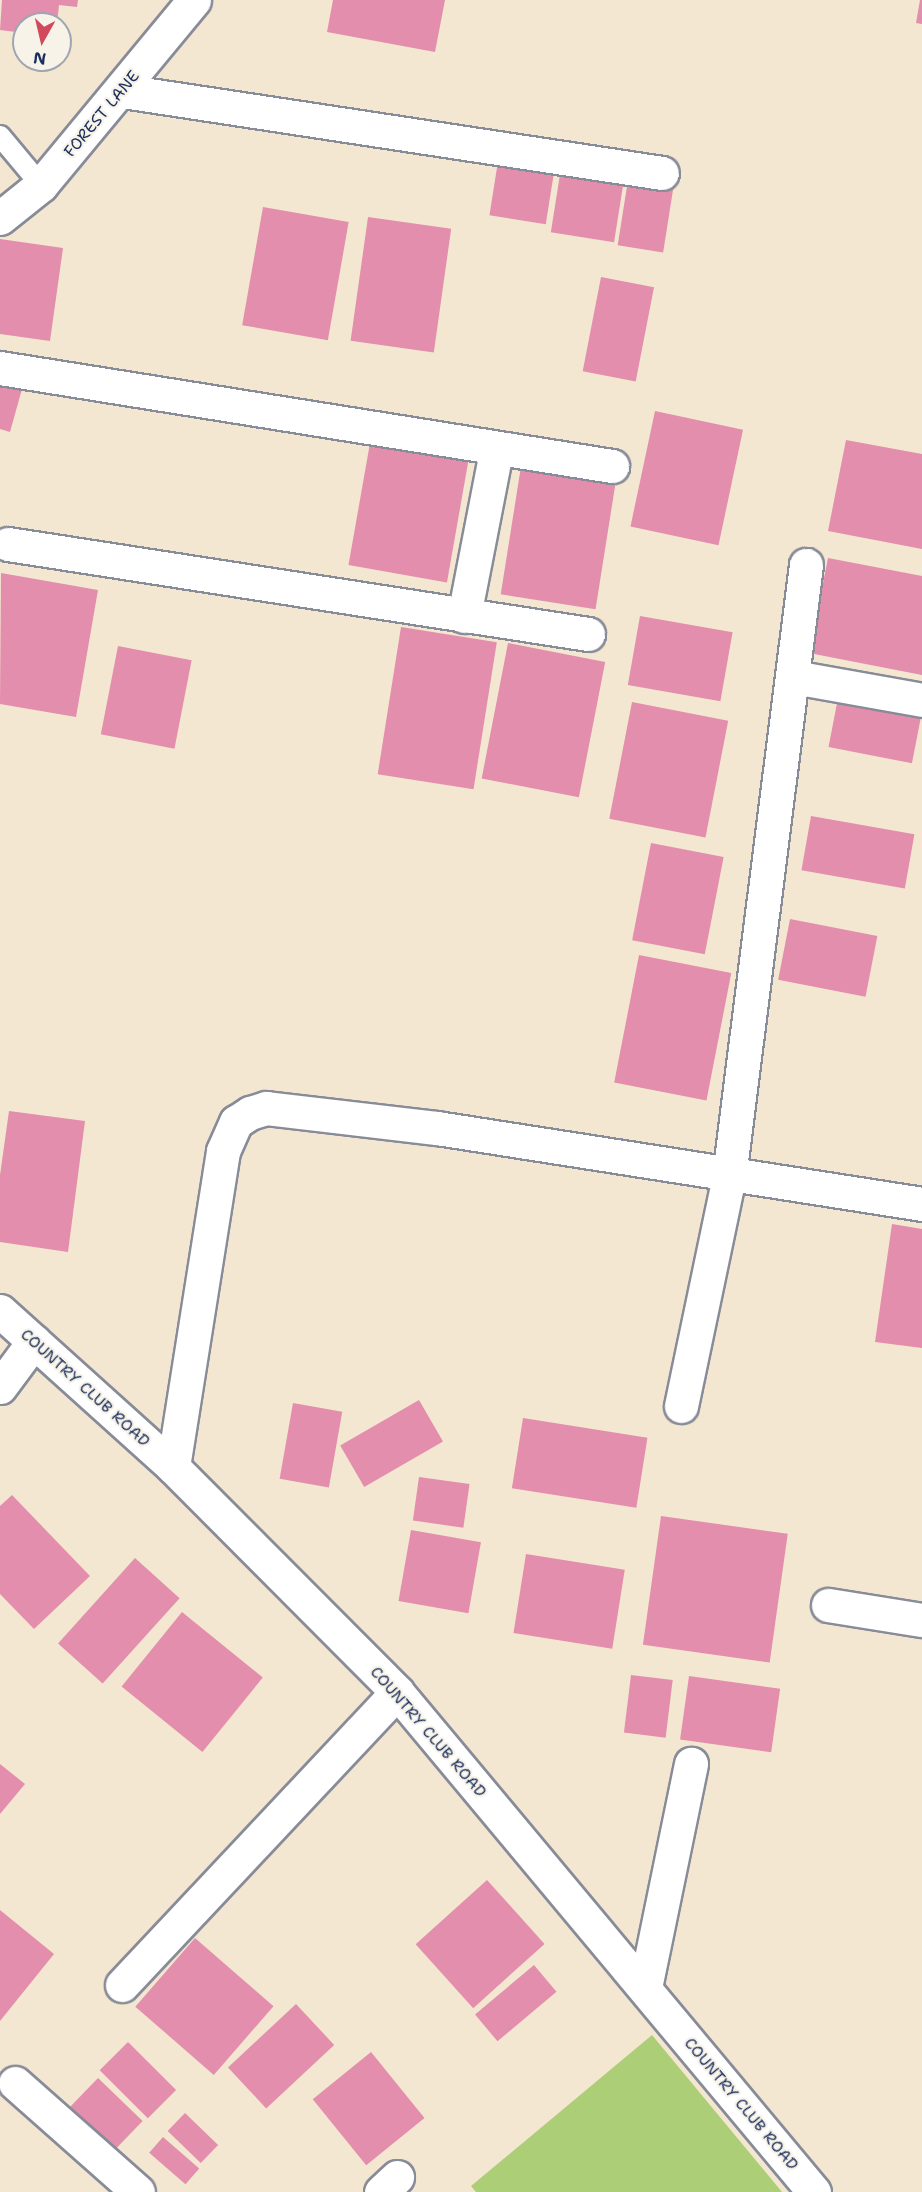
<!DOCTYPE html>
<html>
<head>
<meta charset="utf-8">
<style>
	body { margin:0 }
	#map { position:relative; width:922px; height:2192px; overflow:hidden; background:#f4e7d1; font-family:"Shantell Sans",sans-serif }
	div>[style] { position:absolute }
	.green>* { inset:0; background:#abce77 }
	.building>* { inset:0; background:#e38eac; transform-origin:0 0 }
	.roads { filter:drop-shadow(2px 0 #888b98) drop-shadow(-2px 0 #888b98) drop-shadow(0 2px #888b98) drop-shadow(0 -2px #888b98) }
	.lane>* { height:20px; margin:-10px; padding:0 10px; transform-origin:10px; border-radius:10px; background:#fff }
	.street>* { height:33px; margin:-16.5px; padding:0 16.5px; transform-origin:16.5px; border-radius:16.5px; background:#fff }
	span { translate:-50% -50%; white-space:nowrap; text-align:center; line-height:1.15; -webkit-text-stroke:4.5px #f7f3e8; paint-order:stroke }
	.street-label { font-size:16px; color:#1b2f5e }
	.north { position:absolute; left:12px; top:12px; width:60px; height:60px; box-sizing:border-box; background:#f7f3e8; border:2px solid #9fa5b1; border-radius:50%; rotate:188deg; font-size:16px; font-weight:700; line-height:24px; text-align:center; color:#1b2f5e }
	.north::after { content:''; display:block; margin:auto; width:21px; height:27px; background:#d1495b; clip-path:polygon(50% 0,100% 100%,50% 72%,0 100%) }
</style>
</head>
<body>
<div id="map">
	<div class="green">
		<i style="clip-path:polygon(652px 2035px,782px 2192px,476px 2192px,471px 2186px)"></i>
	</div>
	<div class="building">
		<i style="clip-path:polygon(2px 0,78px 0,77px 7px,59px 5px,57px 24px,24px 24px,24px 33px,0 30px)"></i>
		<i style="clip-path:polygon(333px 0,445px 0,435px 52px,327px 32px)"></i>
		<i style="clip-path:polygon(920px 0,922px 0,922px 24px,916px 23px)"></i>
		<i style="left:499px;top:155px;width:57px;height:61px;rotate:9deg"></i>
		<i style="left:561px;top:168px;width:64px;height:65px;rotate:9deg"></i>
		<i style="left:628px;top:180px;width:46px;height:66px;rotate:9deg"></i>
		<i style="left:263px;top:207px;width:87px;height:120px;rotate:10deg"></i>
		<i style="left:368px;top:217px;width:84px;height:125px;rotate:8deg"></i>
		<i style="clip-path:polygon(0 239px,63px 248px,50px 341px,0 334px)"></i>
		<i style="left:601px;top:277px;width:54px;height:96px;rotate:11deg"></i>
		<i style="clip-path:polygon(0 383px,22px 389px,10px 432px,0 429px)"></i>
		<i style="left:655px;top:411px;width:90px;height:118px;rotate:12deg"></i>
		<i style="clip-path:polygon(846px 440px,922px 454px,922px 549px,828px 531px)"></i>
		<i style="left:370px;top:443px;width:100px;height:124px;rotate:10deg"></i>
		<i style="left:522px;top:460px;width:96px;height:136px;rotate:9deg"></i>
		<i style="clip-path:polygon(828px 558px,922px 576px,922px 675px,809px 653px)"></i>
		<i style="clip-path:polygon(1px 573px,98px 590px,76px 717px,0 704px)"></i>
		<i style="left:640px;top:616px;width:94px;height:70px;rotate:10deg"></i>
		<i style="left:401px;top:627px;width:97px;height:149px;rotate:9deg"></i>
		<i style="left:508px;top:643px;width:99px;height:138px;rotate:11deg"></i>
		<i style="left:118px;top:646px;width:75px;height:90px;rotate:11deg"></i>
		<i style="left:839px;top:693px;width:85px;height:55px;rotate:11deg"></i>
		<i style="left:632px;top:702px;width:98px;height:119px;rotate:11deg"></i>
		<i style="left:811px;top:816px;width:105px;height:55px;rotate:10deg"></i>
		<i style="left:651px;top:843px;width:74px;height:99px;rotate:11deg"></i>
		<i style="left:790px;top:919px;width:89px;height:62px;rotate:11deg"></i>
		<i style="left:639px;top:955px;width:94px;height:130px;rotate:11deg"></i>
		<i style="clip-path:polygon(9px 1111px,85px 1121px,68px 1252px,0 1242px,0 1175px)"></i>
		<i style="clip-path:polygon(892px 1224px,922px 1229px,922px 1348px,875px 1342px)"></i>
		<i style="left:419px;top:1400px;width:48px;height:91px;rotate:60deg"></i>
		<i style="left:293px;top:1403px;width:50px;height:77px;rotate:10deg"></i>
		<i style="left:523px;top:1418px;width:126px;height:71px;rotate:9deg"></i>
		<i style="left:419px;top:1477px;width:51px;height:44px;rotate:8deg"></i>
		<i style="clip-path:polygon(12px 1495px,90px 1576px,34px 1629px,0 1594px,0 1506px)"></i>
		<i style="left:661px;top:1516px;width:128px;height:130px;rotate:8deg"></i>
		<i style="left:411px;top:1530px;width:71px;height:72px;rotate:10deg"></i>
		<i style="left:526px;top:1554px;width:100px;height:80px;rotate:9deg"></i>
		<i style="left:135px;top:1558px;width:60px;height:115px;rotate:42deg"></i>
		<i style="left:182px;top:1612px;width:104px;height:96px;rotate:39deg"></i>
		<i style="left:631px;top:1675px;width:42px;height:58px;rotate:7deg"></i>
		<i style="left:689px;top:1676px;width:92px;height:64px;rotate:8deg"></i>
		<i style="clip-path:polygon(0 1764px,25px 1784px,0 1814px)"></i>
		<i style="left:487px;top:1880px;width:86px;height:96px;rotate:48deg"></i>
		<i style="clip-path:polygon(0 1910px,54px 1954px,0 2021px)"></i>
		<i style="left:195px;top:1938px;width:104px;height:91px;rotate:41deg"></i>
		<i style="left:534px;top:1965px;width:35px;height:77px;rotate:50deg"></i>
		<i style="left:296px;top:2004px;width:56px;height:93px;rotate:47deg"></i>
		<i style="left:128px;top:2042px;width:68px;height:40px;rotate:45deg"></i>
		<i style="left:371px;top:2052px;width:85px;height:75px;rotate:51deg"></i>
		<i style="left:98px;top:2078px;width:62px;height:42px;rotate:44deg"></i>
		<i style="left:185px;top:2113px;width:46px;height:25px;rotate:44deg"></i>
		<i style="left:163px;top:2137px;width:48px;height:21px;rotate:41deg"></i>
	</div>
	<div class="roads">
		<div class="lane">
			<i style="left:0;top:136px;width:64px;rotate:50.1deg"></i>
		</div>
		<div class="street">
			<i style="left:123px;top:91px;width:545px;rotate:8.65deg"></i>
			<i style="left:0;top:218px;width:53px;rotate:-38.8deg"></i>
			<i style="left:41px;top:185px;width:240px;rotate:-50.4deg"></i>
			<i style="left:0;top:368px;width:620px;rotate:9.1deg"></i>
			<i style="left:8px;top:544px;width:587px;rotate:8.82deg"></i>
			<i style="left:464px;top:616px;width:168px;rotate:-79deg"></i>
			<i style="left:793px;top:677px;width:131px;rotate:10.1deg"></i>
			<i style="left:0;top:1311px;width:233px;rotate:42deg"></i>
			<i style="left:173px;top:1467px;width:317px;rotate:45.1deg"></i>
			<i style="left:397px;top:1692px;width:651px;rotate:50.17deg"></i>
			<i style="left:0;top:1387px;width:57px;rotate:-53.5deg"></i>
			<i style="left:681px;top:1406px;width:235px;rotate:-78.2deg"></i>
			<i style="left:729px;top:1176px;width:616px;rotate:-82.82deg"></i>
			<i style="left:173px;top:1467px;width:320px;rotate:-81deg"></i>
			<i style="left:223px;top:1151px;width:32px;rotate:-66deg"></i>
			<i style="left:236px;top:1122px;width:17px;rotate:-33deg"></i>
			<i style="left:250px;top:1113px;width:17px;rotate:-17deg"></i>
			<i style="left:266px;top:1108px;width:172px;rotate:6.7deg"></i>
			<i style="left:437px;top:1128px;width:491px;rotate:8.9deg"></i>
			<i style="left:828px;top:1605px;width:95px;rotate:9.1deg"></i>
			<i style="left:122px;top:1985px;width:402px;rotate:-46.8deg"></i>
			<i style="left:645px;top:1988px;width:229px;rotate:-78.4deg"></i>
			<i style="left:15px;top:2083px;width:164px;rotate:41.5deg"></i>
			<i style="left:381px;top:2192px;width:22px;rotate:-43deg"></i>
		</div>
	</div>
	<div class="street-label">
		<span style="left:102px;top:114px;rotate:-50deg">FOREST LANE</span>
		<span style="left:85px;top:1388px;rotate:42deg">COUNTRY CLUB ROAD</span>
		<span style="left:428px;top:1732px;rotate:49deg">COUNTRY CLUB ROAD</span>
		<span style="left:741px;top:2104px;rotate:50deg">COUNTRY CLUB ROAD</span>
	</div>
	<div class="north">N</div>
</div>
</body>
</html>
